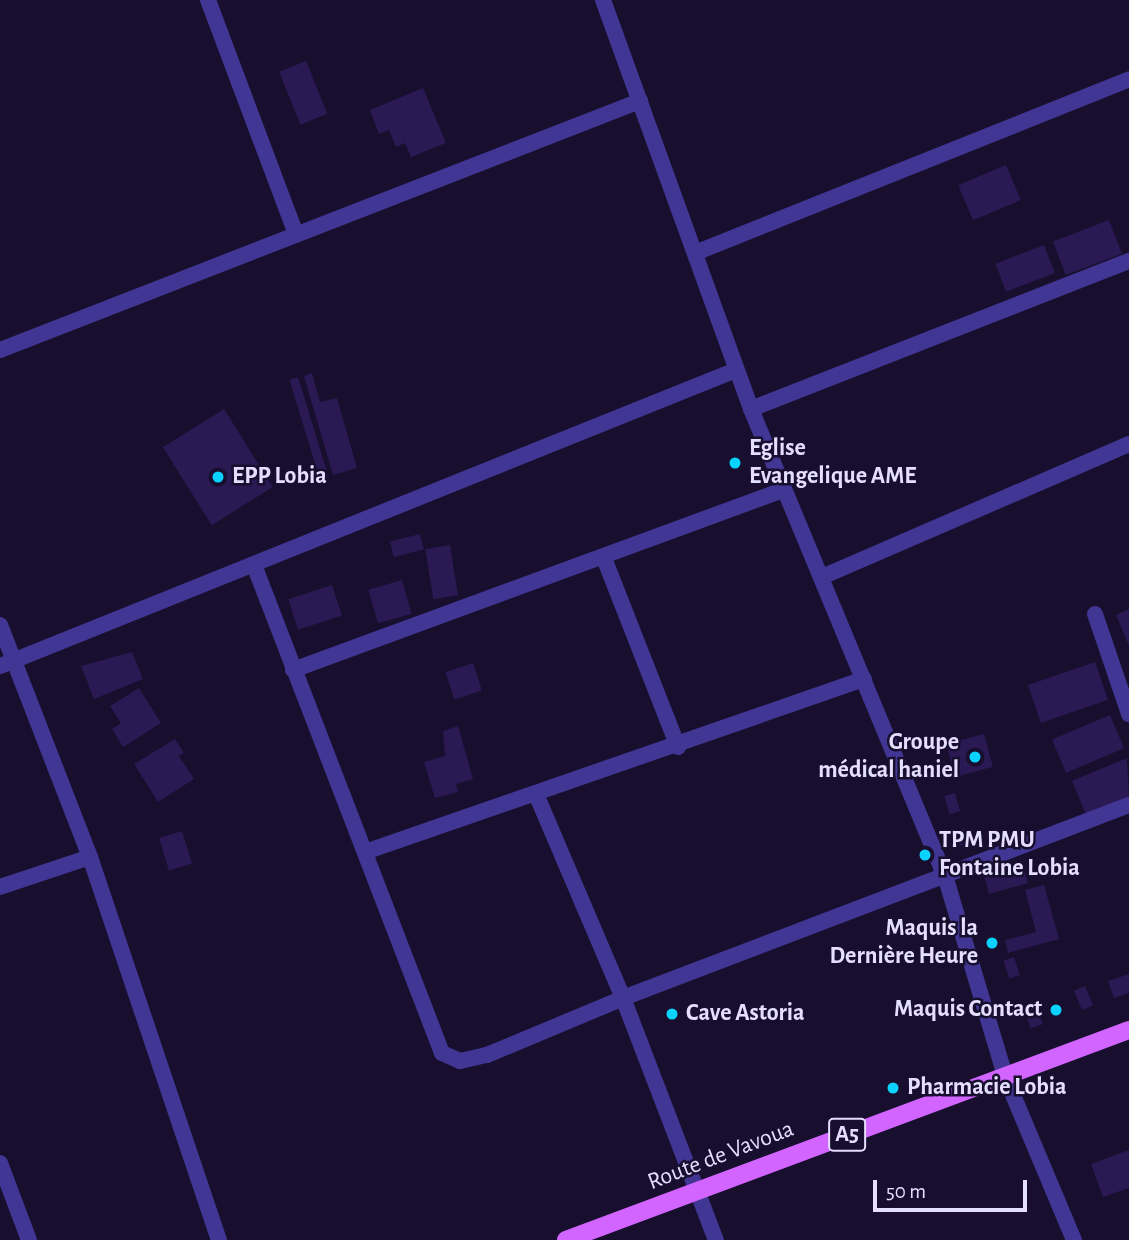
<!DOCTYPE html>
<html>
<head>
<meta charset="utf-8">
<style>
	body { margin:0 }
	#map { position:relative; width:1129px; height:1240px; overflow:hidden; background:#180f2f; font-family:"Alegreya Sans",sans-serif }
	div>[style] { position:absolute }
	.building>* { inset:0; background:#2a1952; transform-origin:0 0 }
	.street>* { height:16px; margin:-8px; padding:0 8px; transform-origin:8px; border-radius:8px; background:#413693 }
	.primary>* { height:18px; margin:-9px; padding:0 9px; transform-origin:9px; border-radius:9px; background:#d265ff }
	.dots>* { width:19px; height:19px; translate:-50% -50%; box-sizing:border-box; border:4px solid #180f2f; border-radius:50% }
	span { translate:-50% -50%; white-space:nowrap; text-align:center; line-height:1.15; -webkit-text-stroke:5px #180f2f; paint-order:stroke }
	.shield-label span { padding:2px 5px; background:#180f2f; border:2px solid; border-radius:5px; -webkit-text-stroke-width:0 }
	.shield-label { font-size:23px; color:#e4deff; font-weight:700 }
	.poi-label { font-size:24px; color:#e4deff; font-weight:700 }
	.left { translate:0 -50%; text-align:left }
	.right { translate:-100% -50%; text-align:right }
	.street-label { font-size:24px; color:#e4deff }
	.scale { position:absolute; left:873px; top:1180px; width:154px; height:32px; box-sizing:border-box; border:4px solid #e4deff; border-top:0; padding-left:9px; font-size:21px; line-height:24px; white-space:nowrap; color:#e4deff; -webkit-text-stroke:5px #180f2f; paint-order:stroke }
</style>
</head>
<body>
<div id="map">
	<div class="building">
		<i style="left:306px;top:61px;width:57px;height:29px;rotate:68deg"></i>
		<i style="clip-path:polygon(423px 88px,446px 143px,411px 157px,405px 143px,396px 147px,389px 130px,379px 134px,370px 110px)"></i>
		<i style="left:1006px;top:165px;width:38px;height:52px;rotate:67deg"></i>
		<i style="left:1109px;top:220px;width:36px;height:60px;rotate:69deg"></i>
		<i style="left:1044px;top:245px;width:30px;height:52px;rotate:69deg"></i>
		<i style="clip-path:polygon(312px 373px,320px 402px,337px 398px,357px 468px,333px 475px,304px 376px)"></i>
		<i style="left:298px;top:377px;width:105px;height:9px;rotate:73deg"></i>
		<i style="left:224px;top:409px;width:92px;height:72px;rotate:58deg"></i>
		<i style="left:420px;top:534px;width:16px;height:31px;rotate:76deg"></i>
		<i style="left:450px;top:545px;width:51px;height:25px;rotate:81deg"></i>
		<i style="left:402px;top:580px;width:35px;height:35px;rotate:74deg"></i>
		<i style="left:332px;top:585px;width:32px;height:46px;rotate:72deg"></i>
		<i style="clip-path:polygon(1129px 609px,1129px 646px,1116px 615px)"></i>
		<i style="clip-path:polygon(132px 652px,143px 679px,94px 699px,81px 666px)"></i>
		<i style="left:1095px;top:662px;width:40px;height:71px;rotate:71deg"></i>
		<i style="left:473px;top:663px;width:29px;height:29px;rotate:72deg"></i>
		<i style="clip-path:polygon(139px 688px,161px 723px,123px 747px,112px 729px,121px 723px,110px 706px)"></i>
		<i style="left:1110px;top:715px;width:36px;height:63px;rotate:67deg"></i>
		<i style="clip-path:polygon(458px 726px,473px 779px,456px 784px,458px 792px,435px 798px,424px 762px,445px 756px,443px 731px)"></i>
		<i style="left:984px;top:734px;width:34px;height:39px;rotate:75deg"></i>
		<i style="clip-path:polygon(175px 739px,184px 753px,179px 756px,194px 779px,158px 802px,134px 764px)"></i>
		<i style="clip-path:polygon(1127px 758px,1129px 799px,1087px 817px,1072px 781px)"></i>
		<i style="left:955px;top:793px;width:19px;height:11px;rotate:74deg"></i>
		<i style="left:965px;top:828px;width:16px;height:10px;rotate:76deg"></i>
		<i style="left:182px;top:831px;width:34px;height:24px;rotate:73deg"></i>
		<i style="clip-path:polygon(1003px 849px,1009px 867px,1023px 863px,1028px 883px,989px 894px,979px 856px)"></i>
		<i style="clip-path:polygon(1044px 885px,1059px 939px,1008px 953px,1005px 940px,1036px 932px,1025px 890px)"></i>
		<i style="left:1014px;top:957px;width:19px;height:11px;rotate:72deg"></i>
		<i style="clip-path:polygon(1129px 974px,1129px 993px,1114px 998px,1108px 981px)"></i>
		<i style="left:1085px;top:986px;width:21px;height:12px;rotate:67deg"></i>
		<i style="left:1037px;top:1007px;width:18px;height:13px;rotate:71deg"></i>
		<i style="clip-path:polygon(1129px 1150px,1129px 1188px,1103px 1197px,1091px 1164px)"></i>
	</div>
	<div class="street">
		<i style="left:208px;top:0;width:250px;rotate:69.4deg"></i>
		<i style="left:603px;top:0;width:435px;rotate:70.1deg"></i>
		<i style="left:751px;top:409px;width:509px;rotate:67.47deg"></i>
		<i style="left:946px;top:879px;width:206px;rotate:73.3deg"></i>
		<i style="left:1005px;top:1076px;width:178px;rotate:67.2deg"></i>
		<i style="left:695px;top:253px;width:468px;rotate:-21.8deg"></i>
		<i style="left:0;top:350px;width:687px;rotate:-21.26deg"></i>
		<i style="left:751px;top:409px;width:406px;rotate:-21.4deg"></i>
		<i style="left:604px;top:558px;width:203px;rotate:68.6deg"></i>
		<i style="left:254px;top:565px;width:523px;rotate:68.93deg"></i>
		<i style="left:442px;top:1053px;width:20px;rotate:24deg"></i>
		<i style="left:460px;top:1061px;width:28px;rotate:-13deg"></i>
		<i style="left:487px;top:1055px;width:147px;rotate:-22.7deg"></i>
		<i style="left:623px;top:998px;width:542px;rotate:-20.88deg"></i>
		<i style="left:824px;top:576px;width:332px;rotate:-23.4deg"></i>
		<i style="left:1095px;top:614px;width:106px;rotate:71.2deg"></i>
		<i style="left:0;top:625px;width:249px;rotate:68.8deg"></i>
		<i style="left:90px;top:857px;width:404px;rotate:71.4deg"></i>
		<i style="left:0;top:666px;width:793px;rotate:-21.91deg"></i>
		<i style="left:293px;top:670px;width:522px;rotate:-20.17deg"></i>
		<i style="left:536px;top:794px;width:222px;rotate:66.9deg"></i>
		<i style="left:623px;top:998px;width:259px;rotate:69deg"></i>
		<i style="left:365px;top:852px;width:528px;rotate:-19.12deg"></i>
		<i style="left:0;top:887px;width:95px;rotate:-18.4deg"></i>
		<i style="left:0;top:1163px;width:82px;rotate:69.4deg"></i>
	</div>
	<div class="primary">
		<i style="left:566px;top:1240px;width:601px;rotate:-20.46deg"></i>
	</div>
	<div class="dots">
		<i style="left:735px;top:463px;background:#0ad2ff"></i>
		<i style="left:218px;top:477px;background:#0ad2ff"></i>
		<i style="left:975px;top:757px;background:#0ad2ff"></i>
		<i style="left:925px;top:855px;background:#0ad2ff"></i>
		<i style="left:992px;top:943px;background:#0ad2ff"></i>
		<i style="left:1056px;top:1010px;background:#0ad2ff"></i>
		<i style="left:672px;top:1014px;background:#0ad2ff"></i>
		<i style="left:893px;top:1088px;background:#0ad2ff"></i>
	</div>
	<div class="shield-label">
		<span style="left:847px;top:1135px">A5</span>
	</div>
	<div class="poi-label">
		<span class="left" style="left:749px;top:463px">Eglise<br>Evangelique AME</span>
		<span class="left" style="left:232px;top:477px">EPP Lobia</span>
		<span class="right" style="left:959px;top:757px">Groupe<br>médical haniel</span>
		<span class="left" style="left:939px;top:855px">TPM PMU<br>Fontaine Lobia</span>
		<span class="right" style="left:978px;top:943px">Maquis la<br>Dernière Heure</span>
		<span class="right" style="left:1042px;top:1010px">Maquis Contact</span>
		<span class="left" style="left:686px;top:1014px">Cave Astoria</span>
		<span class="left" style="left:907px;top:1088px">Pharmacie Lobia</span>
	</div>
	<div class="street-label">
		<span style="left:721px;top:1156px;rotate:-21deg">Route de Vavoua</span>
	</div>
	<div class="scale">50 m</div>
</div>
</body>
</html>
